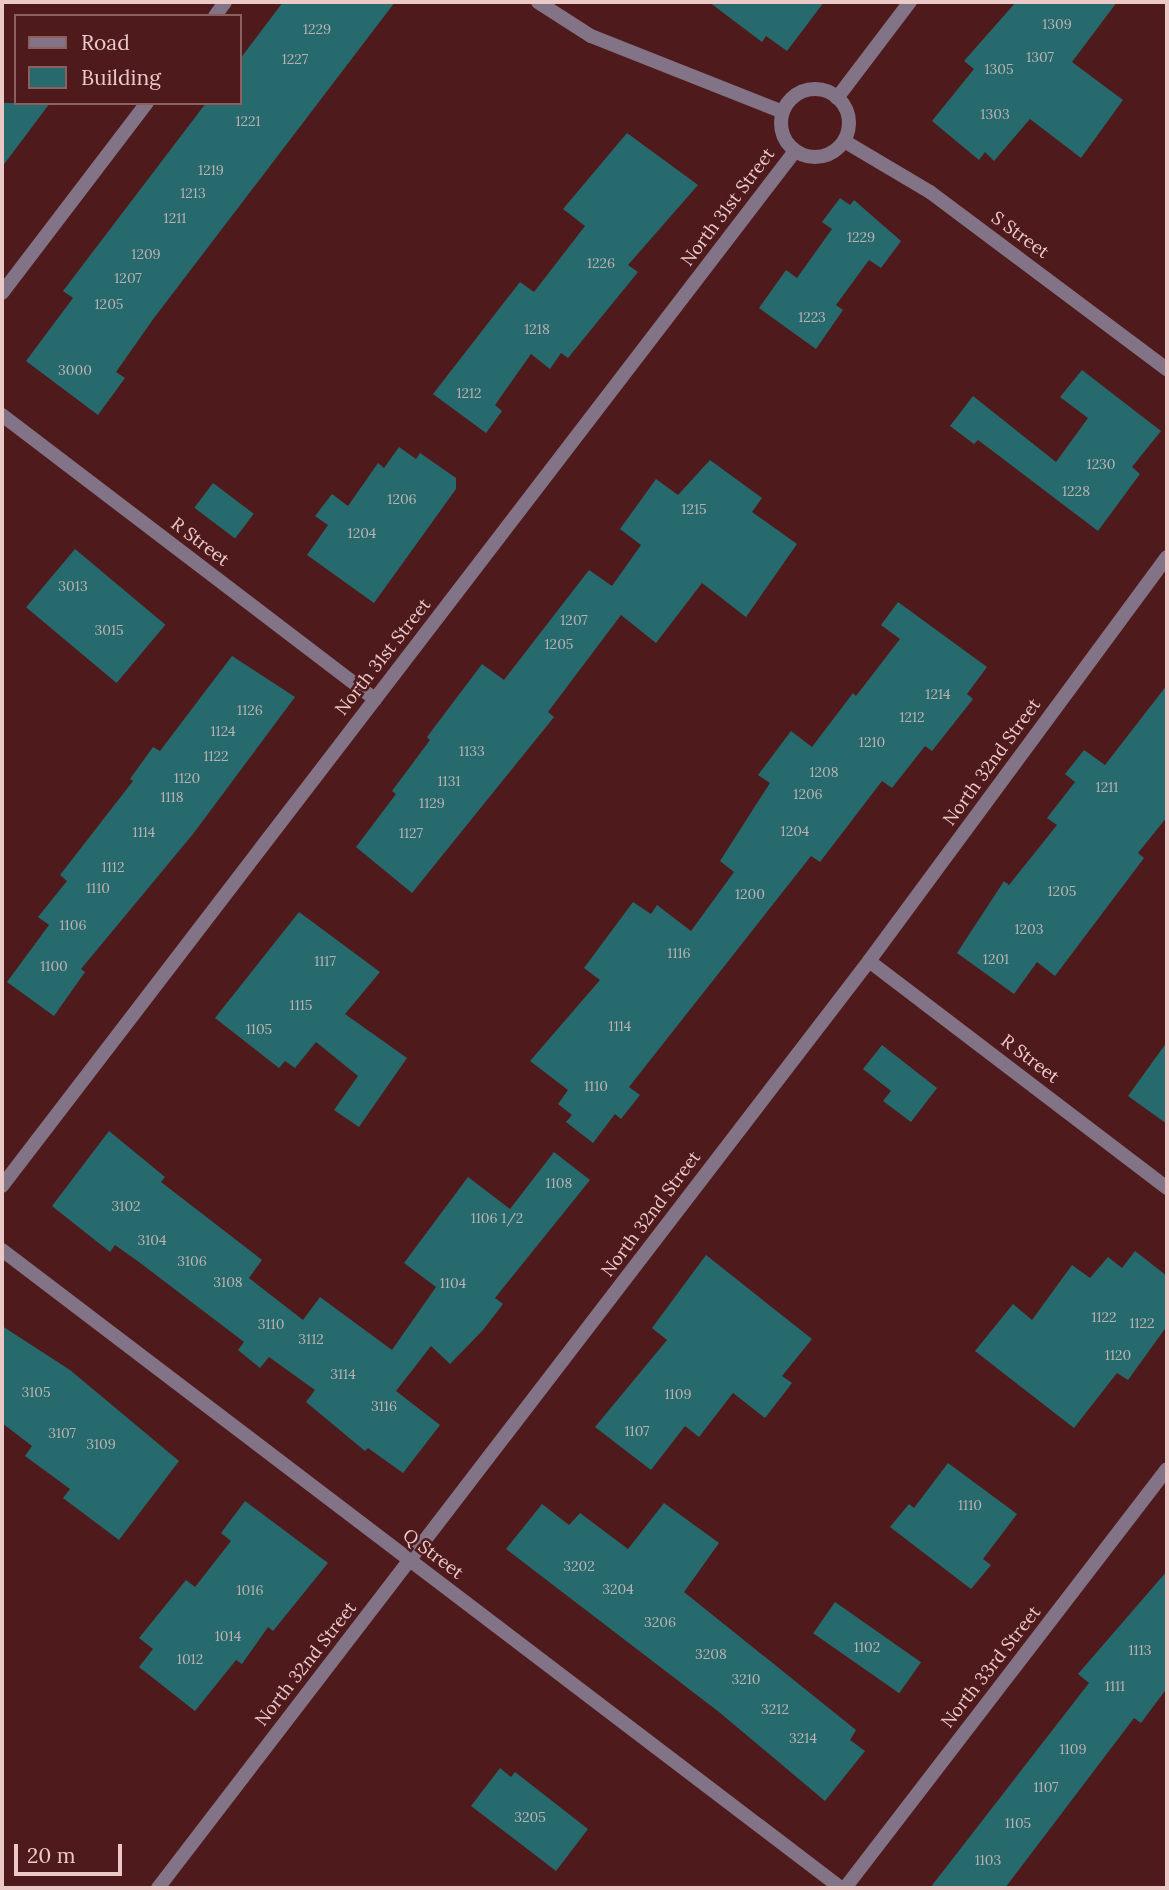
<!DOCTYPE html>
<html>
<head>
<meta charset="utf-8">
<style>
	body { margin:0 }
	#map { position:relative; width:1169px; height:1890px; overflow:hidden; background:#4e1a1c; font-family:Lora,serif }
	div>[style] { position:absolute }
	.building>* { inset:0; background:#276a6e; transform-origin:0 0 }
	.minor>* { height:14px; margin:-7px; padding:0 7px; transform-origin:7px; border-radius:7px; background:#837386 }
	.tertiary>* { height:14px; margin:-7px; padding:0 7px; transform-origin:7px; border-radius:7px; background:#837386 }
	.tertiary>.ring { margin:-7px; padding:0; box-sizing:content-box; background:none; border:14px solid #837386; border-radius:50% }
	span { translate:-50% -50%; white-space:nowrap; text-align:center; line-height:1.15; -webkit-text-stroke:5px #4e1a1c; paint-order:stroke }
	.number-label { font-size:14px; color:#bab1b1 }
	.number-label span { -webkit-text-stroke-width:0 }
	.street-label { font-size:18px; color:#ebc9c7 }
	.frame { position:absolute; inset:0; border:4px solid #ebc9c7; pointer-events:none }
	.legend { position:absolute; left:14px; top:14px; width:228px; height:91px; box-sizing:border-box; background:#4e1a1c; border:2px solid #8d6060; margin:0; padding:9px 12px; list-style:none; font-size:21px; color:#ebc9c7 }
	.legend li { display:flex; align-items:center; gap:14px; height:35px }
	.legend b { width:35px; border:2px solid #8d6060 }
	.scale { position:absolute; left:14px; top:1844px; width:108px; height:32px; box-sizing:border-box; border:4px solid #ebc9c7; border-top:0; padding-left:9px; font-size:21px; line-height:24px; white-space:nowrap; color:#ebc9c7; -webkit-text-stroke:5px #4e1a1c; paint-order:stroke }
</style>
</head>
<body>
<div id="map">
	<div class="building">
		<i style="clip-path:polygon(283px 2px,395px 2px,154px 318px,116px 372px,125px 378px,98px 415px,26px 361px,73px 298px,63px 291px,206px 103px,240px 103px,240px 59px)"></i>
		<i style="clip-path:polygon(709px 2px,824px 2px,787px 51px,766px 36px,762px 42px)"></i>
		<i style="clip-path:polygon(1016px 2px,1117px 2px,1072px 62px,1123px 100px,1081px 158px,1030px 119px,994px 161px,985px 152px,979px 160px,932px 121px,974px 69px,964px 61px)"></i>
		<i style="clip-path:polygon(2px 103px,50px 103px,2px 167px)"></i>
		<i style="clip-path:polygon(627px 133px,698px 185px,628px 265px,638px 272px,568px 358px,561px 353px,550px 369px,531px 354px,495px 405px,502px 411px,486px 433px,433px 394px,520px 282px,534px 292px,585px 226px,563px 209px)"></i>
		<i style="clip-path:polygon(840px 198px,850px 205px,854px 200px,901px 241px,881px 268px,869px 260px,836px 305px,843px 310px,816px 349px,759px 308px,786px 270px,797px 278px,832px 229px,822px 222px)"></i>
		<i style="clip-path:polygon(1082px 370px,1161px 431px,1132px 467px,1140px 474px,1098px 531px,978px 440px,974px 444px,950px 426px,973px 396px,1056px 462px,1088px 418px,1060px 397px)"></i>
		<i style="clip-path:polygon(399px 447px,416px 459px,420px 453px,456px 478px,456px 489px,374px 603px,307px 555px,328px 525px,315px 516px,332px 494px,348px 506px,378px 463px,384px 468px)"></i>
		<i style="clip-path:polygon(710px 460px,762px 498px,752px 512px,797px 544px,746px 617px,702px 583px,656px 643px,621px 615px,548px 712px,554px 717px,412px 893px,356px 847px,396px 794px,392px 791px,430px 740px,427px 737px,482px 664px,504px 680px,589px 570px,612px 586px,641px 545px,620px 529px,656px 479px,678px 495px)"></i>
		<i style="left:213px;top:483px;width:51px;height:31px;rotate:37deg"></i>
		<i style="left:75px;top:549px;width:118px;height:76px;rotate:40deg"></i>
		<i style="clip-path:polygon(898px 602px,987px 667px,967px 694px,973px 699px,932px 751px,925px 746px,892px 788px,882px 781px,820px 862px,811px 856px,629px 1087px,640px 1095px,621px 1119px,615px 1114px,593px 1143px,566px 1122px,572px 1115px,558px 1104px,568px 1090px,530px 1061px,600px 980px,584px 968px,633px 902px,651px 914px,657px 905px,691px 931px,734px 872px,720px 861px,770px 783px,758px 775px,791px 731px,812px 747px,853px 693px,856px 696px,900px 639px,881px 625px)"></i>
		<i style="clip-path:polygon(232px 656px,295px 697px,193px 834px,81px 969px,85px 972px,54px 1016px,7px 982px,49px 925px,38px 917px,67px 881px,60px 875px,133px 781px,130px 779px,153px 747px,160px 751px)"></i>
		<i style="clip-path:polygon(1167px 685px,1167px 817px,1138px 853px,1144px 858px,1055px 976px,1037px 962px,1014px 994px,957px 953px,1004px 881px,1009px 885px,1057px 825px,1047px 818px,1075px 782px,1065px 774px,1084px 750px,1105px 765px)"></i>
		<i style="clip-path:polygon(299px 912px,380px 972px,345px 1014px,407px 1058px,359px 1127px,334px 1110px,358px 1076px,316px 1042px,295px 1068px,285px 1061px,279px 1068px,215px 1018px)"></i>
		<i style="clip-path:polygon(1167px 1042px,1167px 1124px,1128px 1096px)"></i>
		<i style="clip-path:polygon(882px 1045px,937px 1088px,911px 1122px,883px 1101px,891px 1091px,863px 1069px)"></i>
		<i style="clip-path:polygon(109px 1131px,165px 1177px,161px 1182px,262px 1260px,249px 1278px,303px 1320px,320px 1297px,392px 1350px,436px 1287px,404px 1263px,468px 1177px,510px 1209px,554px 1152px,590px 1180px,495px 1298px,503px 1304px,483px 1330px,450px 1364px,431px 1346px,396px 1391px,440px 1425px,403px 1473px,368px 1448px,365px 1451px,306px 1402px,315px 1390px,269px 1357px,260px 1368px,238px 1350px,244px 1342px,139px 1262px,115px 1245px,110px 1252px,52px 1206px)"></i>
		<i style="clip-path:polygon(1135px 1251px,1167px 1276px,1167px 1326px,1128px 1380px,1117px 1373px,1074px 1428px,975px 1351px,1013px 1304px,1032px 1320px,1072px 1265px,1090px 1278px,1108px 1257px,1122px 1268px)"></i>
		<i style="clip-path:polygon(706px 1255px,812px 1339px,782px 1376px,792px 1383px,765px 1418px,733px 1393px,699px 1437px,685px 1426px,651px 1470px,595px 1427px,667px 1340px,652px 1328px)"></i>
		<i style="clip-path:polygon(2px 1326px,70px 1370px,179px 1461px,119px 1540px,63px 1498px,70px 1489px,25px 1456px,32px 1446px,2px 1423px)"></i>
		<i style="clip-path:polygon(948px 1463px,1017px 1514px,983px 1559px,991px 1565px,971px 1589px,890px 1527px,909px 1504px,914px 1508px)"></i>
		<i style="clip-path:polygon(245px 1501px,328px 1563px,273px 1631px,268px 1627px,242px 1664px,236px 1660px,195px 1711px,139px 1667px,153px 1649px,139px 1638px,186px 1580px,195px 1587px,231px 1541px,221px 1533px)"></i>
		<i style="clip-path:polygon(664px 1503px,719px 1543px,684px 1592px,856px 1730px,850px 1740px,865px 1751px,825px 1801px,719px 1712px,506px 1549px,542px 1504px,569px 1525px,580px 1513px,628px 1549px)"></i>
		<i style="clip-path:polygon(1167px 1571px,1167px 1688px,1141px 1723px,1134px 1718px,1005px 1888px,930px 1888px,1089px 1683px,1078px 1674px)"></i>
		<i style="left:835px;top:1602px;width:105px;height:38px;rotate:35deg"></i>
		<i style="clip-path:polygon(500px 1768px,511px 1777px,515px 1772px,588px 1829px,556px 1871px,471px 1806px)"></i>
	</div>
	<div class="minor">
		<i style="left:538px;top:2px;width:63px;rotate:32.7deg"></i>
		<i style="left:591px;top:36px;width:206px;rotate:21.6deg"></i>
		<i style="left:215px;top:16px;width:17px;rotate:-54deg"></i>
		<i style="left:844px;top:141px;width:100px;rotate:30.7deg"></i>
		<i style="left:930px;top:192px;width:296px;rotate:36.8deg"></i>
		<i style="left:2px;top:293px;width:239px;rotate:-52.7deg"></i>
		<i style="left:2px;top:415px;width:469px;rotate:37.3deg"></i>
		<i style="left:869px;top:961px;width:375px;rotate:37.3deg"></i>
		<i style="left:158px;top:1888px;width:1168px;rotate:-52.51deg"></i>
		<i style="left:869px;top:961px;width:502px;rotate:-53.59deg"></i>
		<i style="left:845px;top:1888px;width:528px;rotate:-52.46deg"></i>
	</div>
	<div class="tertiary">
		<i class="ring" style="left:781px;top:89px;width:54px;height:54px"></i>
		<i style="left:837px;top:98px;width:121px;rotate:-52.8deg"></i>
		<i style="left:2px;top:1186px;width:1304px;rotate:-52.54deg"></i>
		<i style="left:2px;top:1250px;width:1054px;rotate:37.25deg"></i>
	</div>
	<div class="number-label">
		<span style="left:1057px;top:24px">1309</span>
		<span style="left:317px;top:29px">1229</span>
		<span style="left:1040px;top:57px">1307</span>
		<span style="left:295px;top:59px">1227</span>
		<span style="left:999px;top:69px">1305</span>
		<span style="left:995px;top:114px">1303</span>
		<span style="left:248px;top:121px">1221</span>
		<span style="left:211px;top:170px">1219</span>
		<span style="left:193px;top:193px">1213</span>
		<span style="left:175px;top:218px">1211</span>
		<span style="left:861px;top:237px">1229</span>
		<span style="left:146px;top:254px">1209</span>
		<span style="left:601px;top:263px">1226</span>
		<span style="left:128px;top:278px">1207</span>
		<span style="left:109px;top:304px">1205</span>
		<span style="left:812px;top:317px">1223</span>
		<span style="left:537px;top:329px">1218</span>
		<span style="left:75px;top:370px">3000</span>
		<span style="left:469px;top:393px">1212</span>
		<span style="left:1101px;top:464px">1230</span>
		<span style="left:1076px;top:491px">1228</span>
		<span style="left:402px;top:499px">1206</span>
		<span style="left:694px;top:509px">1215</span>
		<span style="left:362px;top:533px">1204</span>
		<span style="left:73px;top:586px">3013</span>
		<span style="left:574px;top:620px">1207</span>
		<span style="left:109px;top:630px">3015</span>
		<span style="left:559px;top:644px">1205</span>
		<span style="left:938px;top:694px">1214</span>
		<span style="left:250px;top:710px">1126</span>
		<span style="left:912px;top:717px">1212</span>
		<span style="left:223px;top:731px">1124</span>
		<span style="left:872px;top:742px">1210</span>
		<span style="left:472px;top:751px">1133</span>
		<span style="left:216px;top:756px">1122</span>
		<span style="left:824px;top:772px">1208</span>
		<span style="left:187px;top:778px">1120</span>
		<span style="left:449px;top:781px">1131</span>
		<span style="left:1107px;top:787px">1211</span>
		<span style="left:808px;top:794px">1206</span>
		<span style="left:172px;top:797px">1118</span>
		<span style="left:432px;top:803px">1129</span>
		<span style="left:795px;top:831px">1204</span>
		<span style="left:144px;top:832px">1114</span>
		<span style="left:411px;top:833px">1127</span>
		<span style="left:113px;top:867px">1112</span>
		<span style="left:98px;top:888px">1110</span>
		<span style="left:1062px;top:891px">1205</span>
		<span style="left:750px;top:894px">1200</span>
		<span style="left:73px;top:925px">1106</span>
		<span style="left:1029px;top:929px">1203</span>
		<span style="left:679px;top:953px">1116</span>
		<span style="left:996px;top:959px">1201</span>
		<span style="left:325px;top:961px">1117</span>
		<span style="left:54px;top:966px">1100</span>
		<span style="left:301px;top:1005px">1115</span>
		<span style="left:620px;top:1026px">1114</span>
		<span style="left:259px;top:1029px">1105</span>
		<span style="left:596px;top:1086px">1110</span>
		<span style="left:559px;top:1183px">1108</span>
		<span style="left:126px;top:1206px">3102</span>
		<span style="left:497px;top:1218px">1106 1/2</span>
		<span style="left:152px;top:1240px">3104</span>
		<span style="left:192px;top:1261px">3106</span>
		<span style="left:228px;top:1282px">3108</span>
		<span style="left:453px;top:1283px">1104</span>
		<span style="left:1104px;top:1317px">1122</span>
		<span style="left:1142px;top:1323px">1122</span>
		<span style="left:271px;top:1324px">3110</span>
		<span style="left:311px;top:1339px">3112</span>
		<span style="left:1118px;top:1355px">1120</span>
		<span style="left:343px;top:1374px">3114</span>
		<span style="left:36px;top:1392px">3105</span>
		<span style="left:678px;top:1394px">1109</span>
		<span style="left:384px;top:1406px">3116</span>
		<span style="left:637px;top:1431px">1107</span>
		<span style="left:62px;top:1433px">3107</span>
		<span style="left:101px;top:1444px">3109</span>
		<span style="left:970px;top:1505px">1110</span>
		<span style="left:579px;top:1566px">3202</span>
		<span style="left:618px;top:1589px">3204</span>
		<span style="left:250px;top:1590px">1016</span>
		<span style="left:660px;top:1622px">3206</span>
		<span style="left:228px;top:1636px">1014</span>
		<span style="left:867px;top:1647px">1102</span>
		<span style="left:1140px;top:1650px">1113</span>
		<span style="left:711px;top:1654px">3208</span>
		<span style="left:190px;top:1659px">1012</span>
		<span style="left:746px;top:1679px">3210</span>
		<span style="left:1115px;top:1686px">1111</span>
		<span style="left:775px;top:1709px">3212</span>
		<span style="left:803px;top:1738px">3214</span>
		<span style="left:1073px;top:1749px">1109</span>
		<span style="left:1046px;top:1787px">1107</span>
		<span style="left:530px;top:1817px">3205</span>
		<span style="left:1018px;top:1823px">1105</span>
		<span style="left:988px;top:1860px">1103</span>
	</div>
	<div class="street-label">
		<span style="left:728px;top:207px;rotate:-53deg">North 31st Street</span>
		<span style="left:1020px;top:235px;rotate:36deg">S Street</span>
		<span style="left:200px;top:542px;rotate:37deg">R Street</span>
		<span style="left:383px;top:657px;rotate:-52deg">North 31st Street</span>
		<span style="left:992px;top:762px;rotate:-54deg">North 32nd Street</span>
		<span style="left:1030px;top:1059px;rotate:37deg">R Street</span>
		<span style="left:651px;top:1214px;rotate:-53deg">North 32nd Street</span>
		<span style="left:433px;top:1554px;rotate:37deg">Q Street</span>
		<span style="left:306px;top:1664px;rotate:-52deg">North 32nd Street</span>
		<span style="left:991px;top:1667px;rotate:-52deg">North 33rd Street</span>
	</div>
	<div class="frame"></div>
	<ul class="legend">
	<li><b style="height:9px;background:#837386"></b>Road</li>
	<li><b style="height:19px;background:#276a6e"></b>Building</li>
	</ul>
	<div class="scale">20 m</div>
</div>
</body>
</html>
